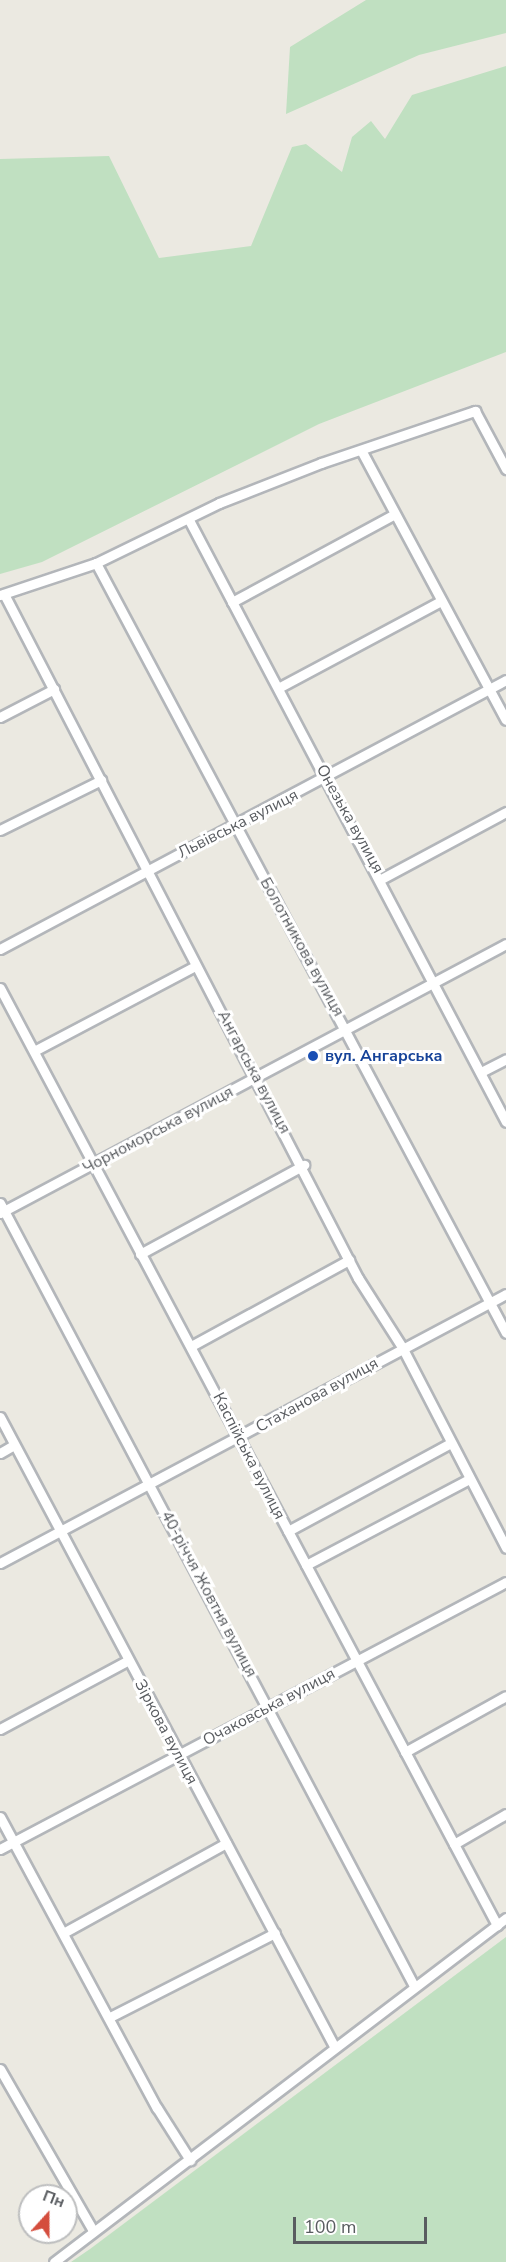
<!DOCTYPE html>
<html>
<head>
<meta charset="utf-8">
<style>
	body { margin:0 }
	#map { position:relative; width:506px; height:2262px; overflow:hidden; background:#ebe9e1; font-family:"Nunito Sans",sans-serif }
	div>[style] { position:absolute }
	.green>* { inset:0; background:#c0e0c1 }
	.roads { filter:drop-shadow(2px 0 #b3b6ba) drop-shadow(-2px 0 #b3b6ba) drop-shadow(0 2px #b3b6ba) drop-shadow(0 -2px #b3b6ba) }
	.street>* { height:9px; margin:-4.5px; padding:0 4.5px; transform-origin:4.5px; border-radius:4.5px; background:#fff }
	.dots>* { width:16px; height:16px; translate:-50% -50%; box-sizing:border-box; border:3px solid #fff; border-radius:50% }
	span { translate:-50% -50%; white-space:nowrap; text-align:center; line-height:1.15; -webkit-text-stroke:6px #fff; paint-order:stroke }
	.street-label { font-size:16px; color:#595c60 }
	.transit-label { font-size:16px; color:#164399; font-weight:700 }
	.left { translate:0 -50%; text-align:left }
	.north { position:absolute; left:18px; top:2184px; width:60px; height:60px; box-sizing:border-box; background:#fff; border:2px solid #bdbebf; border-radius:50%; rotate:21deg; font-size:16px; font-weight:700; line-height:24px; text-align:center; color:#595c60 }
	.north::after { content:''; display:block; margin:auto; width:21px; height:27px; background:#d44d3d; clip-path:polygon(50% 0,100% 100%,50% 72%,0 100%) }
	.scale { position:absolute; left:293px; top:2217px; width:134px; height:27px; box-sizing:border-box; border:3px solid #595c60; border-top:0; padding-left:8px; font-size:18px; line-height:21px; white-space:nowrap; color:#595c60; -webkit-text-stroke:4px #fff; paint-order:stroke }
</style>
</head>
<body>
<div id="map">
	<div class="green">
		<i style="clip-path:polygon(366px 0,506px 0,506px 33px,419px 55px,286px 114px,290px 47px)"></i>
		<i style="clip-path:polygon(506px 66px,506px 352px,319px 424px,42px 562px,0 574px,0 159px,109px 156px,159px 258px,251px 246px,292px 147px,306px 144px,342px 172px,352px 137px,371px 121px,385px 139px,412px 95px)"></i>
		<i style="clip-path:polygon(506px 1937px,506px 2262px,71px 2262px,90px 2249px)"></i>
	</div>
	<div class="roads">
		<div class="street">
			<i style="left:361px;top:450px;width:306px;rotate:61.8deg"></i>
			<i style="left:189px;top:520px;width:680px;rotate:62.23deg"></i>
			<i style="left:96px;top:563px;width:872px;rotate:61.97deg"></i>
			<i style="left:4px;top:594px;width:770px;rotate:62.64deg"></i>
			<i style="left:358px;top:1278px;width:82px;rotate:57.5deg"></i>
			<i style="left:402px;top:1347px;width:226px;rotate:62.6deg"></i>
			<i style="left:0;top:595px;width:101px;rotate:-18.4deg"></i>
			<i style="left:96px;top:563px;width:137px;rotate:-26deg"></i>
			<i style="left:219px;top:503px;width:110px;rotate:-21.4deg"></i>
			<i style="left:321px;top:463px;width:163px;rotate:-18.7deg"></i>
			<i style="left:475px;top:411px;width:66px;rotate:61.9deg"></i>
			<i style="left:232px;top:602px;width:183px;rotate:-28.4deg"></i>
			<i style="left:280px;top:687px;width:183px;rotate:-28.1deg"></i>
			<i style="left:0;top:717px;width:61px;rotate:-27.4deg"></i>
			<i style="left:0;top:830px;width:113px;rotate:-26.3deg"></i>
			<i style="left:383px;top:878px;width:140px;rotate:-28.2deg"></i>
			<i style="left:0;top:949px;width:573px;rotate:-28deg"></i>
			<i style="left:0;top:988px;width:1061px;rotate:62.06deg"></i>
			<i style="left:34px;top:1051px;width:182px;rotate:-27.8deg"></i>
			<i style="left:481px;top:1072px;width:28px;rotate:-27deg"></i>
			<i style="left:0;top:1203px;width:886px;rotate:62.13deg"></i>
			<i style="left:0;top:1213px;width:573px;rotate:-28deg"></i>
			<i style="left:140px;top:1254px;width:187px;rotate:-28.5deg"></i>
			<i style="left:193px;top:1345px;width:178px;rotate:-28.6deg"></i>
			<i style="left:0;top:1417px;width:712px;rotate:62.03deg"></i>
			<i style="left:0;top:1453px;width:16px;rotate:-30deg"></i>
			<i style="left:288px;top:1531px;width:185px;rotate:-28.4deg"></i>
			<i style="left:0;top:1563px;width:573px;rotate:-28deg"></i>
			<i style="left:306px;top:1565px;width:184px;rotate:-27.8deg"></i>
			<i style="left:0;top:1729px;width:144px;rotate:-28.2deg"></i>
			<i style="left:405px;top:1752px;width:115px;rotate:-29deg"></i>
			<i style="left:0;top:1817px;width:331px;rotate:61.7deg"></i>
			<i style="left:157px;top:2108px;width:62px;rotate:57.6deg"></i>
			<i style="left:454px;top:1844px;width:60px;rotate:-30deg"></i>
			<i style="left:0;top:1849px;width:572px;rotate:-27.82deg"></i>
			<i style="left:65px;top:1932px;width:184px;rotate:-28.9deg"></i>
			<i style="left:110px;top:2017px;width:185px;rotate:-27deg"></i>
			<i style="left:0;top:2069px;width:187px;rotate:60.1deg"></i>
			<i style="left:54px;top:2262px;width:568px;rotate:-37.27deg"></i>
		</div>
	</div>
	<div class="dots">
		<i style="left:313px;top:1056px;background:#1a4fb4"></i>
	</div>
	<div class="street-label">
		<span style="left:350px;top:819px;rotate:61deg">Онезька вулиця</span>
		<span style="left:238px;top:824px;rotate:-27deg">Львівська вулиця</span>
		<span style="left:302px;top:947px;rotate:61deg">Болотникова вулиця</span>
		<span style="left:254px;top:1072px;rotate:62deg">Ангарська вулиця</span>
		<span style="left:158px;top:1130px;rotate:-28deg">Чорноморська вулиця</span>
		<span style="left:317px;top:1395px;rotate:-29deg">Стаханова вулиця</span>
		<span style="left:249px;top:1456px;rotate:63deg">Каспійська вулиця</span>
		<span style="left:209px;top:1594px;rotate:62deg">40-річчя Жовтня вулиця</span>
		<span style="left:269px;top:1707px;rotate:-28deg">Очаковська вулиця</span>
		<span style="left:166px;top:1732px;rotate:62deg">Зіркова вулиця</span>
	</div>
	<div class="transit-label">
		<span class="left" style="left:325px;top:1056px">вул. Ангарська</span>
	</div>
	<div class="north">Пн</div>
	<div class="scale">100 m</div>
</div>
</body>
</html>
